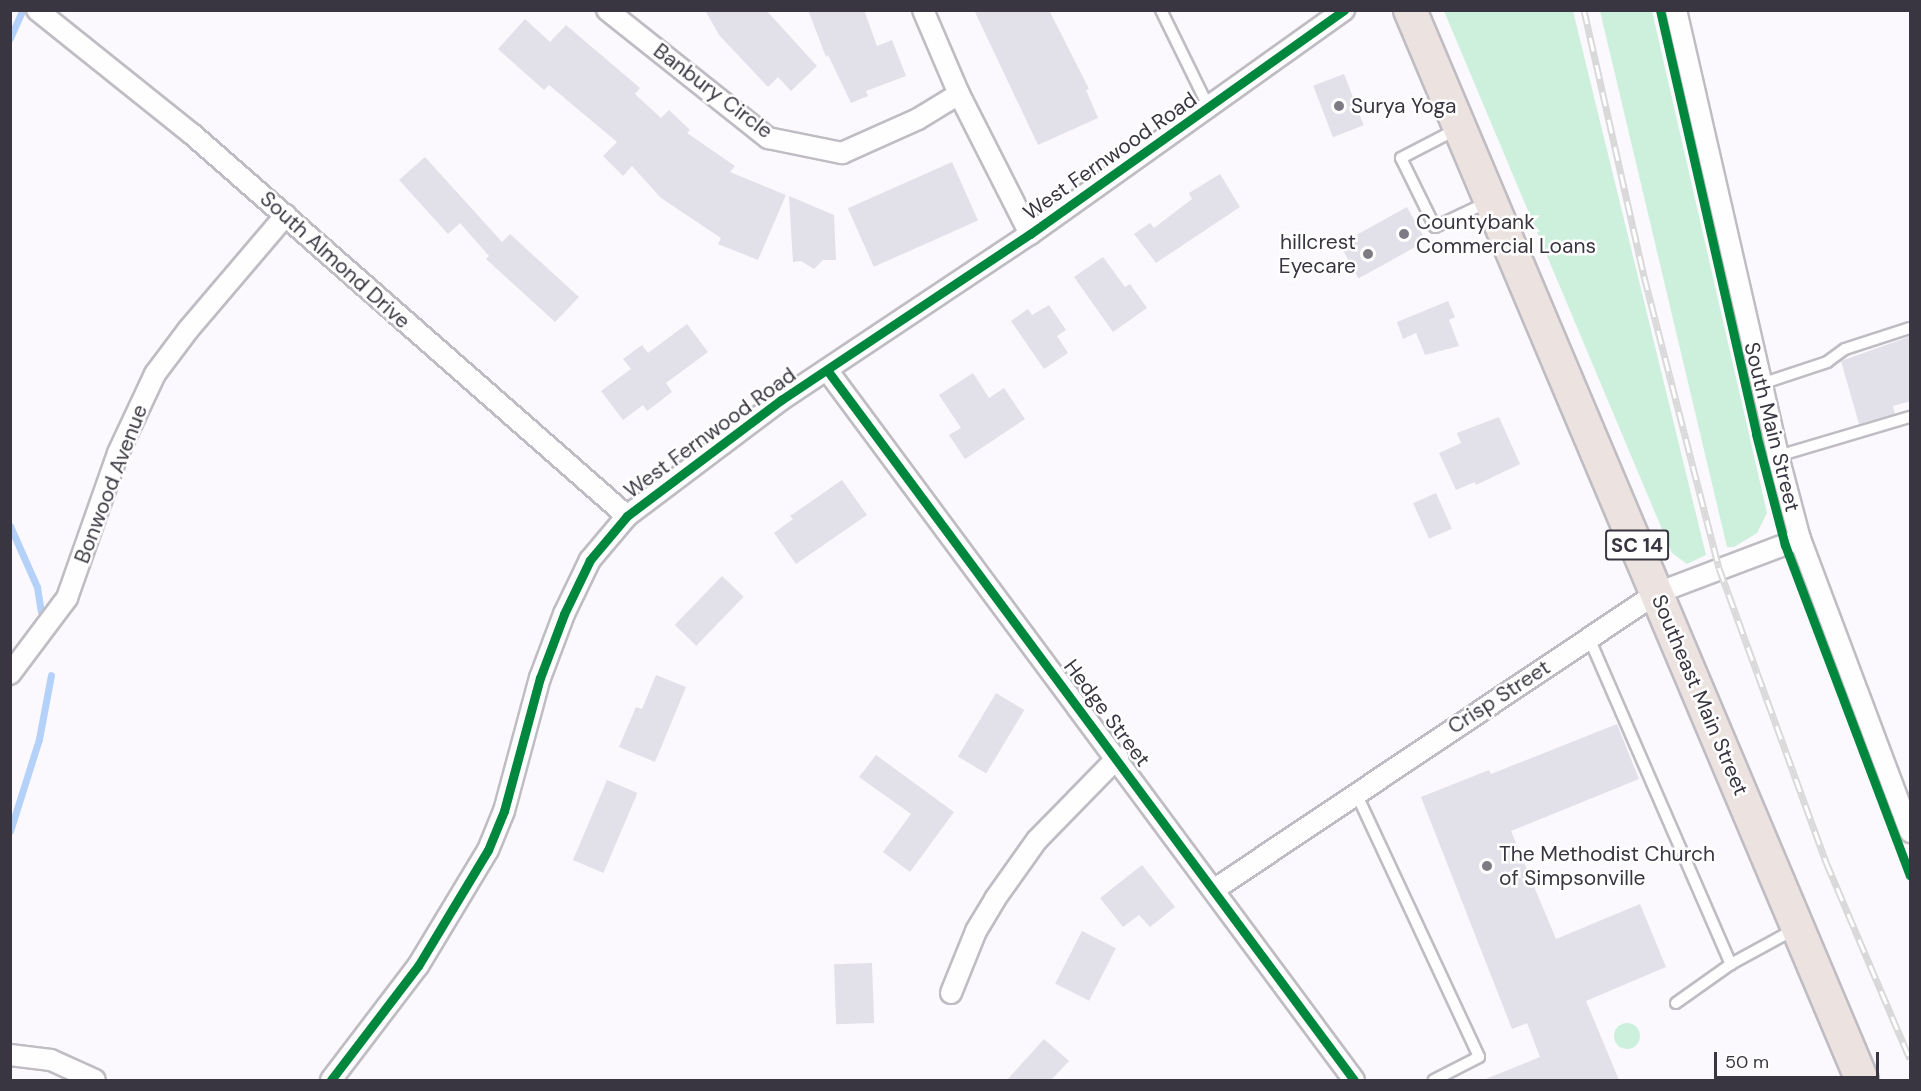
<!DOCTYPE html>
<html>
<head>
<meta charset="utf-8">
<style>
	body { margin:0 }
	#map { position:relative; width:1921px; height:1091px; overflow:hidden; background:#fbf9fd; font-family:"DM Sans",sans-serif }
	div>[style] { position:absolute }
	.green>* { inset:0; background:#ccf0db }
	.round { border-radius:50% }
	.stream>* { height:7px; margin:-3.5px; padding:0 3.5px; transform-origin:3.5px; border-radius:3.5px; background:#b4d1fa }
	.building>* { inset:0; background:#e2e1e9; transform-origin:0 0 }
	.roads { filter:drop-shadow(2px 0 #bfbcc3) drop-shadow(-2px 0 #bfbcc3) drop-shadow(0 2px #bfbcc3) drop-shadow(0 -2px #bfbcc3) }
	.lane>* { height:10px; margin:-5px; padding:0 5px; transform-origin:5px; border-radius:5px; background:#fefeff }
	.street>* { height:20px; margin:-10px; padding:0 10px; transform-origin:10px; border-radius:10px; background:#fefeff }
	.primary>* { height:32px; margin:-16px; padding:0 16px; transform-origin:16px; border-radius:16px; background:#ece2df }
	.rail>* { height:7px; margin-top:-3.5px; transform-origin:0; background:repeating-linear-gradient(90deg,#fff 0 14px,#d9d9da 0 28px); box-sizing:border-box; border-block:2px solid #d9d9da }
	.cycleway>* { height:9px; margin:-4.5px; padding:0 4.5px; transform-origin:4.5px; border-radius:4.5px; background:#00873e }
	.dots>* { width:16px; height:16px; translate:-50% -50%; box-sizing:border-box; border:3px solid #fff; border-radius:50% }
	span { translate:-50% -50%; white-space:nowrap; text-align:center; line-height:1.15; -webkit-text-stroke:5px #fff; paint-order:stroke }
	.shield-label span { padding:2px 4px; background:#fff; border:2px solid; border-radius:4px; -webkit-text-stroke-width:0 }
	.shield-label { font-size:20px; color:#3a3641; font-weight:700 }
	.street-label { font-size:21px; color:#3a3641 }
	.poi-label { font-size:21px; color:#3a3641 }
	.left { translate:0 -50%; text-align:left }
	.right { translate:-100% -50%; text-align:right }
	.frame { position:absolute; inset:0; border:12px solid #3a3641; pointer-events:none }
	.scale { position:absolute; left:1714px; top:1052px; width:165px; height:27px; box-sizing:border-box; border:3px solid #3a3641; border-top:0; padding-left:8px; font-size:18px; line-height:21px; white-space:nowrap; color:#3a3641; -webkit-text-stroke:4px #fff; paint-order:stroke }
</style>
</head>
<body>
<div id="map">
	<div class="green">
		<i style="clip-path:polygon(1444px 11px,1573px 11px,1706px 555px,1687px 564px,1672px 553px)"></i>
		<i style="clip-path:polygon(1600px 11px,1652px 11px,1767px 513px,1757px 533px,1734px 547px,1727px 547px)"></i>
		<i class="round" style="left:1614px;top:1023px;width:26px;height:26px"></i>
	</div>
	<div class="stream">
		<i style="left:10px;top:38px;width:27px;rotate:-66deg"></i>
		<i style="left:10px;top:526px;width:67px;rotate:66.1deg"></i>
		<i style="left:37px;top:587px;width:24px;rotate:81deg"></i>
		<i style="left:10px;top:831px;width:96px;rotate:-72.5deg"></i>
		<i style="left:39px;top:739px;width:65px;rotate:-79.4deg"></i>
	</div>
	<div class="building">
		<i style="clip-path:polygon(705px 10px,766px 10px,817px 66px,791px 91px,778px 77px,768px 87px,719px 35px)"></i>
		<i style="clip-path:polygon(808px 10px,864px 10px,877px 46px,892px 40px,906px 76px,866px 91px,868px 96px,851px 103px,828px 55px,826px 57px)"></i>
		<i style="clip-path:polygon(974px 10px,1049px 10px,1089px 89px,1086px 90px,1098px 118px,1038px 145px)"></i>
		<i style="clip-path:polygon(525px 19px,550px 42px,566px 25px,640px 88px,635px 94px,661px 118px,669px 110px,690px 130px,687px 133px,735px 166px,730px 172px,786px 195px,758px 260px,718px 244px,721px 238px,661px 198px,632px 166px,623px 176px,603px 156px,617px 142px,549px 85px,544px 90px,498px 49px)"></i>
		<i style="left:1344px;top:74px;width:55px;height:33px;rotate:69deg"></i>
		<i style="clip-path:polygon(425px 157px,502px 242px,510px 234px,579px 297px,555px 322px,486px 259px,489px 256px,460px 223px,448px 234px,399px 180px)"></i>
		<i style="left:952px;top:162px;width:64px;height:114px;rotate:66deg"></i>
		<i style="clip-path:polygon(1220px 174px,1240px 207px,1156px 263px,1134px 234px,1150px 223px,1154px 228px,1192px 199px,1189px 193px)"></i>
		<i style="clip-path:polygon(789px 196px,834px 215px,836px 260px,823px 260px,814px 269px,801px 261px,793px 262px)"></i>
		<i style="left:1407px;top:207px;width:39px;height:77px;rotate:61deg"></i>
		<i style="clip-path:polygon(1103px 257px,1125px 287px,1130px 284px,1147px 308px,1113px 332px,1074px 277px)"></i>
		<i style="clip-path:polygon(1448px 301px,1455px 317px,1449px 320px,1459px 346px,1425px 355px,1416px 333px,1403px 339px,1397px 322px)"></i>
		<i style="clip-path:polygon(1049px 305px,1066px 330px,1057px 336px,1068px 353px,1044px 369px,1011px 321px,1028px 309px,1032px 315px)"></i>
		<i style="clip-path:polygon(687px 324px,708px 352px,666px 383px,672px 392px,647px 411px,643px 405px,623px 420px,601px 391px,631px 369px,623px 359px,642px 345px,648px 353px)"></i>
		<i style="clip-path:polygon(1911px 336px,1911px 401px,1893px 406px,1895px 414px,1859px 424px,1841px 361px)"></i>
		<i style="clip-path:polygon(973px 373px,989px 398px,1004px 388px,1025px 419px,965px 459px,949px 435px,961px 428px,939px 395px)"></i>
		<i style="clip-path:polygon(1499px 417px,1520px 464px,1476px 485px,1475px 482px,1456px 490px,1439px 453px,1461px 443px,1457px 433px)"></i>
		<i style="clip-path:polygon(842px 480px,867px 515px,796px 564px,774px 533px,793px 519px,790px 516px)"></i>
		<i style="left:1436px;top:493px;width:39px;height:25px;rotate:66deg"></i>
		<i style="left:722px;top:576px;width:30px;height:68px;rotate:44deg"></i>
		<i style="clip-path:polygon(656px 675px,686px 687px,655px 762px,619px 747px,636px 707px,642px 709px)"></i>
		<i style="left:996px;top:693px;width:33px;height:74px;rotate:31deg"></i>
		<i style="clip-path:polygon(1617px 724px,1639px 779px,1511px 831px,1556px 939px,1640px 904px,1666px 967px,1586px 1001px,1619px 1080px,1483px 1080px,1540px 1057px,1527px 1023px,1512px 1029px,1421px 797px,1489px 770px,1491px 774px)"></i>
		<i style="clip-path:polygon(876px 755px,954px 812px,910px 872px,883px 852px,911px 814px,859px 777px)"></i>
		<i style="left:607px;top:780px;width:33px;height:87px;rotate:23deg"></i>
		<i style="clip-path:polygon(1142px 865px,1175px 907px,1150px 927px,1139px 915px,1123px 927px,1100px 898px)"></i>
		<i style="left:1082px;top:931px;width:38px;height:59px;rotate:27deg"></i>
		<i style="left:872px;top:963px;width:60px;height:38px;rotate:88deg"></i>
		<i style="clip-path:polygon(1044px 1039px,1069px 1061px,1051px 1080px,1007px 1080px)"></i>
	</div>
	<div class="roads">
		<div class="lane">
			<i style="left:1161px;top:10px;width:109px;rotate:63.9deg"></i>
			<i style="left:1457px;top:129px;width:63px;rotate:152.6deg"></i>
			<i style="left:1401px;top:158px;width:77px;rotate:63.8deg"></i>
			<i style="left:1435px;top:227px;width:59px;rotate:-25.3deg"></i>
			<i style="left:1761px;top:384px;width:70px;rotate:-18.4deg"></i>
			<i style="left:1827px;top:362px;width:22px;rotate:-36deg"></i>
			<i style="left:1845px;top:349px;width:68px;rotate:-17.9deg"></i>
			<i style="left:1778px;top:456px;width:138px;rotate:-16.5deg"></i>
			<i style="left:1589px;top:638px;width:356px;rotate:66.5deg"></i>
			<i style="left:1356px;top:793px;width:291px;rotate:65deg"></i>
			<i style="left:1479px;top:1057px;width:51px;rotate:152.9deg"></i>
			<i style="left:1676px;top:1003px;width:67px;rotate:-35.3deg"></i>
			<i style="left:1731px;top:964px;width:73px;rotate:-28.7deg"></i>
		</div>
		<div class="street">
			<i style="left:37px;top:10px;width:198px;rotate:38.7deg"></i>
			<i style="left:192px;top:134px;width:579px;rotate:41.29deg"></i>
			<i style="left:607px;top:10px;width:206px;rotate:38.5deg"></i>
			<i style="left:768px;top:138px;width:76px;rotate:11.5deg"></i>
			<i style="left:842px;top:153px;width:83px;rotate:-24.1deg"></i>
			<i style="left:918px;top:119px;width:48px;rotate:-31.4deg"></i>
			<i style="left:959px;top:94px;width:91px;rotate:-113.2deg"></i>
			<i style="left:1676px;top:10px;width:458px;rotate:77.1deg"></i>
			<i style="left:1778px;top:456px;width:86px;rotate:75.2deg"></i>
			<i style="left:1800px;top:539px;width:313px;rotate:69.4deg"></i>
			<i style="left:959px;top:94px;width:157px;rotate:63.1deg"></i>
			<i style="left:827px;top:370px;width:884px;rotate:53.42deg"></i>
			<i style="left:10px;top:674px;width:95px;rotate:-53.1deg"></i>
			<i style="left:67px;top:598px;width:154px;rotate:-70.6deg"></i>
			<i style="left:118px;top:453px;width:87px;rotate:-64.9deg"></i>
			<i style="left:155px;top:374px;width:55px;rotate:-53.1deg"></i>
			<i style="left:188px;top:330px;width:151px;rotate:-49.6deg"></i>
			<i style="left:1215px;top:889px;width:532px;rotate:-33.81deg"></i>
			<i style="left:1657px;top:593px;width:153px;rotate:-20.7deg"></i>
			<i style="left:951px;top:993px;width:67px;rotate:-68deg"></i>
			<i style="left:976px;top:931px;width:37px;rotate:-59deg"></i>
			<i style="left:995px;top:899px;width:72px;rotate:-54.6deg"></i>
			<i style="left:1037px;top:840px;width:116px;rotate:-45.7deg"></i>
			<i style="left:10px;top:1055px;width:41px;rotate:7deg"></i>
			<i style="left:51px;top:1060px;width:48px;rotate:24.4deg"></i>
			<i style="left:331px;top:1080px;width:143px;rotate:-52.7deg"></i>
			<i style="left:418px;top:966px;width:135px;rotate:-58.9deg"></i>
			<i style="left:488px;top:850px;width:42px;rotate:-67.7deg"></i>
			<i style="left:504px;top:811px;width:138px;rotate:-74.9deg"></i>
			<i style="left:540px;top:678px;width:68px;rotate:-69.4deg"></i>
			<i style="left:564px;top:614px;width:60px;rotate:-64.3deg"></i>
			<i style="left:590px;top:560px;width:57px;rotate:-49.9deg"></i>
			<i style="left:627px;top:516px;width:193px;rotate:-37deg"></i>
			<i style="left:781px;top:400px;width:299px;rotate:-33.7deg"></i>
			<i style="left:1030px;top:234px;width:386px;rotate:-35.5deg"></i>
		</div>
		<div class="primary">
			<i style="left:1410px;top:10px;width:1162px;rotate:67.1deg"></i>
		</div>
	</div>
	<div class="rail">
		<i style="left:1584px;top:10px;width:273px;rotate:77.3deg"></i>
		<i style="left:1644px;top:276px;width:301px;rotate:75.6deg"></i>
		<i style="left:1719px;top:568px;width:313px;rotate:70deg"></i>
		<i style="left:1826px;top:862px;width:214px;rotate:66.9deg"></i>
	</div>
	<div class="cycleway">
		<i style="left:1660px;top:10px;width:435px;rotate:77.2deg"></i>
		<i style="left:1756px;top:434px;width:115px;rotate:75.4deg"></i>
		<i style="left:1785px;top:545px;width:353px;rotate:69.3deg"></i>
		<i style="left:827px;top:370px;width:884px;rotate:53.42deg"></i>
		<i style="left:331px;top:1080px;width:143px;rotate:-52.7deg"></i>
		<i style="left:418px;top:966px;width:135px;rotate:-58.9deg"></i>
		<i style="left:488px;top:850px;width:42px;rotate:-67.7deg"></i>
		<i style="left:504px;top:811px;width:138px;rotate:-74.9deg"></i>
		<i style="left:540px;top:678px;width:68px;rotate:-69.4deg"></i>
		<i style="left:564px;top:614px;width:60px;rotate:-64.3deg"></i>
		<i style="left:590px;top:560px;width:57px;rotate:-49.9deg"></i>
		<i style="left:627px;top:516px;width:193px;rotate:-37deg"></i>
		<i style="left:781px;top:400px;width:299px;rotate:-33.7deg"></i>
		<i style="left:1030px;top:234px;width:386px;rotate:-35.5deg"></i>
	</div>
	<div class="dots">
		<i style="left:1339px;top:106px;background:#7e7a83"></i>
		<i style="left:1404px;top:234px;background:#7e7a83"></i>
		<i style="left:1368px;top:254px;background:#7e7a83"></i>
		<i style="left:1487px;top:866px;background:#7e7a83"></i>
	</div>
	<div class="shield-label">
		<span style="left:1637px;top:545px">SC 14</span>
	</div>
	<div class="street-label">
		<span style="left:713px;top:91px;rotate:37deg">Banbury Circle</span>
		<span style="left:1110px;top:156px;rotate:-35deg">West Fernwood Road</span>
		<span style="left:335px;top:260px;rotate:42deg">South Almond Drive</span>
		<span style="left:1772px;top:427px;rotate:76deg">South Main Street</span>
		<span style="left:710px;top:433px;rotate:-36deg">West Fernwood Road</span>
		<span style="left:111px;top:484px;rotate:-69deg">Bonwood Avenue</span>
		<span style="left:1700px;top:695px;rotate:67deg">Southeast Main Street</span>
		<span style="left:1499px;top:697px;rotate:-33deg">Crisp Street</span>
		<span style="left:1107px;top:713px;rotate:53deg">Hedge Street</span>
	</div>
	<div class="poi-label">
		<span class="left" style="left:1351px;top:106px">Surya Yoga</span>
		<span class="left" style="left:1416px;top:234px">Countybank<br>Commercial Loans</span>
		<span class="right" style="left:1356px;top:254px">hillcrest<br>Eyecare</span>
		<span class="left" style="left:1499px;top:866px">The Methodist Church<br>of Simpsonville</span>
	</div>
	<div class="frame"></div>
	<div class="scale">50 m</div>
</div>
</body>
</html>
